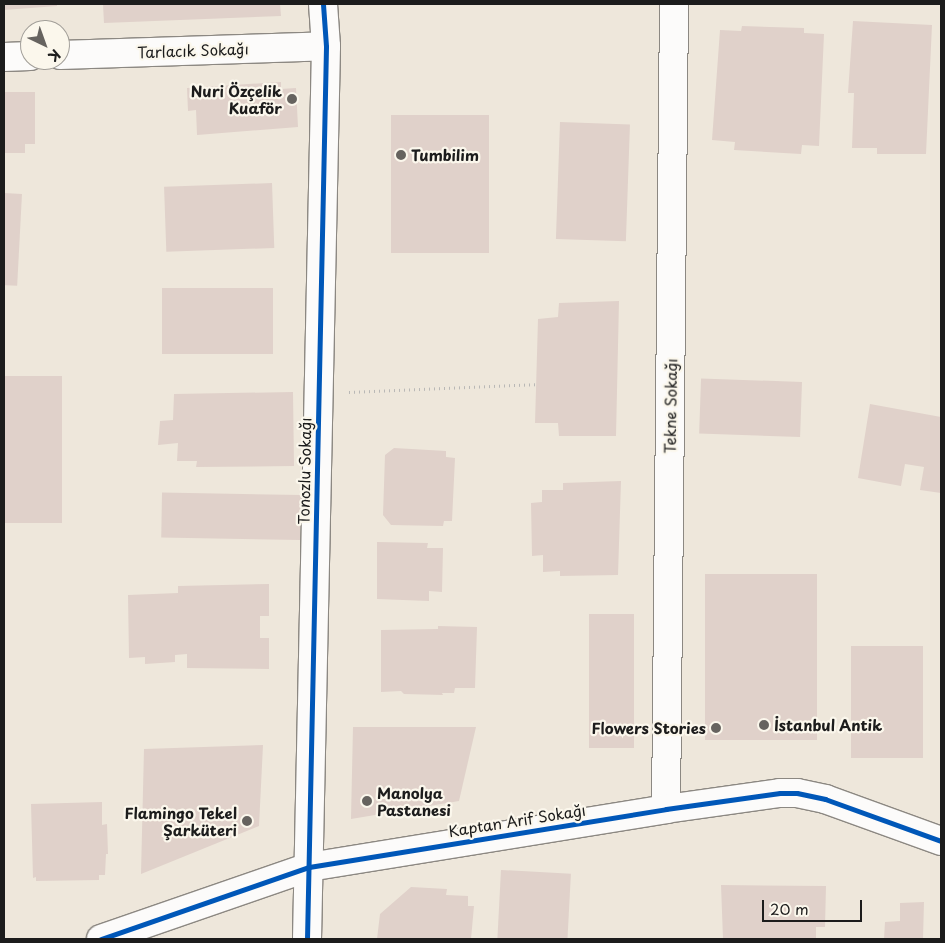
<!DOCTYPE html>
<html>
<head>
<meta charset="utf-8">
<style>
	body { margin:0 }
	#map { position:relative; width:945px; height:943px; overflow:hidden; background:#eee7db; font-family:"Playpen Sans",sans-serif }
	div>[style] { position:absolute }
	.building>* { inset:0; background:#e0d1ca; transform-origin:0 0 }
	.path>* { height:3px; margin-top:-1.5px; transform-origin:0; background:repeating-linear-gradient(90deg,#b9b8b6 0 1px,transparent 0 5px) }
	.roads { filter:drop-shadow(1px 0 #8c8882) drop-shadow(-1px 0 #8c8882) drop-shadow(0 1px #8c8882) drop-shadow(0 -1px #8c8882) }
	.minor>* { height:28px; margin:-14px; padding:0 14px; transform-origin:14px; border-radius:14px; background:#fcfbfa }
	.tertiary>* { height:28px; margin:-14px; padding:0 14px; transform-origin:14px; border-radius:14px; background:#fcfbfa }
	.cycleway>* { height:5px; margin:-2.5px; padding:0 2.5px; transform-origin:2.5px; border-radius:2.5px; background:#0057b8 }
	.dots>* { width:14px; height:14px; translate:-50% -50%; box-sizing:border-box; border:2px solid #fbf7ec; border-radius:50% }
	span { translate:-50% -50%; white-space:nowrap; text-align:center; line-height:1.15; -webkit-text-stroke:4.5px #fbf7ec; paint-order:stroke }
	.street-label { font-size:15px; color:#1c1c1c }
	.poi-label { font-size:15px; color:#1c1c1c; font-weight:700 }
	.right { translate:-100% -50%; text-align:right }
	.left { translate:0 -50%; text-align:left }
	.frame { position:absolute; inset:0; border:5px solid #1c1c1c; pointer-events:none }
	.north { position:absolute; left:20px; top:20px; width:50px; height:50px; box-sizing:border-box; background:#fbf7ec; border:1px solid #a29f99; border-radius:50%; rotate:138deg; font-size:14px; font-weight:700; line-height:20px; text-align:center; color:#1c1c1c }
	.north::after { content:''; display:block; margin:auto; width:18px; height:22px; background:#66635f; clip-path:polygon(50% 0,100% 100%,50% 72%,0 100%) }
	.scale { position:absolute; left:762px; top:900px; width:100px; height:22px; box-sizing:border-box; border:2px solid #1c1c1c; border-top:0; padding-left:6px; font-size:15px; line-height:18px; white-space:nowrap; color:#1c1c1c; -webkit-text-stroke:4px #fbf7ec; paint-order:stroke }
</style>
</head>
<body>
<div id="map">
	<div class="building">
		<i style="clip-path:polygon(4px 4px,57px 4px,57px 6px,4px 10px)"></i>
		<i style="clip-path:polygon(103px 4px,280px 4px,281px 16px,104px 23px)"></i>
		<i style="clip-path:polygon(853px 21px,932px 25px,926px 154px,877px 154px,877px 148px,852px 148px,854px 93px,848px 93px)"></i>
		<i style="clip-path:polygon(742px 26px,804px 28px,804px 33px,824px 34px,819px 146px,802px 145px,801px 154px,734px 150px,735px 142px,712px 140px,720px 30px,741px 31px)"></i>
		<i style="clip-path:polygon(281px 82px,281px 89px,296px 88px,298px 127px,197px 135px,196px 110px,188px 111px,187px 88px)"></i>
		<i style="clip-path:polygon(4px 92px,35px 92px,35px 144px,25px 144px,25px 153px,4px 153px)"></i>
		<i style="left:391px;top:115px;width:98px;height:138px"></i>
		<i style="left:560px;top:122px;width:70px;height:117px;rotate:2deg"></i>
		<i style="left:272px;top:183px;width:65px;height:108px;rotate:88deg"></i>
		<i style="left:4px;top:193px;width:18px;height:92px;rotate:3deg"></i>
		<i style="left:162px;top:288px;width:111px;height:66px"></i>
		<i style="clip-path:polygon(619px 301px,616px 436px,559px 436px,558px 423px,535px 423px,538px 319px,558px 317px,559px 303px)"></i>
		<i style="left:4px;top:376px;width:58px;height:147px"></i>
		<i style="left:802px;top:382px;width:55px;height:101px;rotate:92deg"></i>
		<i style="clip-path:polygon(293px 392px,294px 466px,196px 467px,197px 461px,177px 461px,178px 443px,158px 445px,160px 421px,173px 420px,174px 394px)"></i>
		<i style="clip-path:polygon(870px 404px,941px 417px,941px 493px,920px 490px,924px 467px,905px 464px,901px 486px,858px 478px)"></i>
		<i style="clip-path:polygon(394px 448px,446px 451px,446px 457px,455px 458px,452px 521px,444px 521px,443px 526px,391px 525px,383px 515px,385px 455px)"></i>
		<i style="clip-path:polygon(621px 481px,618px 575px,560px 576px,560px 571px,543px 572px,543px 555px,532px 556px,531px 503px,542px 502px,542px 490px,563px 490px,563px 483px)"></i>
		<i style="left:301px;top:495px;width:45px;height:139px;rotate:91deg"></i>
		<i style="clip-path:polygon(377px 542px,428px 543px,427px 548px,443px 548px,442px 592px,429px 591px,429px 601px,377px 599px)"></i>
		<i style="left:817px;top:574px;width:166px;height:112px;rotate:90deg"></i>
		<i style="clip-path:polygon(269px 584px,269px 616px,260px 616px,260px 638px,269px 638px,269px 669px,187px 668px,187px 654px,175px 655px,175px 662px,145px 664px,145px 657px,129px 658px,128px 595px,178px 593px,178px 586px)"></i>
		<i style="left:634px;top:614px;width:134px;height:45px;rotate:90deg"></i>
		<i style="clip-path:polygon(438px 626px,477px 627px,475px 688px,455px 688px,454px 693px,442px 693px,443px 695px,404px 694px,401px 691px,381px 692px,381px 630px,438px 629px)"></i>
		<i style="left:851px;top:646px;width:72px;height:112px"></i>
		<i style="clip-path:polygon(353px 727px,476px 727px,459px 801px,351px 819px)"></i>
		<i style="clip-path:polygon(263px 745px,259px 826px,141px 874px,144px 749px)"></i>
		<i style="clip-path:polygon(102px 802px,102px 825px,107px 824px,108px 854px,106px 854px,105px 875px,99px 875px,99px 880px,36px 881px,36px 877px,33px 878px,31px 804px)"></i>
		<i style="left:501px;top:870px;width:70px;height:69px;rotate:3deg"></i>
		<i style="clip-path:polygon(721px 885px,826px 886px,825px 927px,816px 927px,816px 939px,723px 939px)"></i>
		<i style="clip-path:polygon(411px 887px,447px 889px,446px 895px,468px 896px,468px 906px,474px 906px,471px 939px,377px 939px,380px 914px)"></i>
		<i style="clip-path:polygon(924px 902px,923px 939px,884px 939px,885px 922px,900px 921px,900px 903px)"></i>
	</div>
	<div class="path">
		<i style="left:349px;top:392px;width:187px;rotate:-2.4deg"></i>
	</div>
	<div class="roads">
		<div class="minor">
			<i style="left:60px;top:55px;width:266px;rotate:-1.9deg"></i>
			<i style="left:4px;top:57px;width:26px;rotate:-2deg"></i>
			<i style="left:666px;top:809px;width:805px;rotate:-89.43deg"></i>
			<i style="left:307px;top:939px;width:893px;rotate:-88.78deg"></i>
			<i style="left:326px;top:46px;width:42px;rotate:-94.1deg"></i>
		</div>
		<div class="tertiary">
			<i style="left:101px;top:939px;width:220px;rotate:-19.1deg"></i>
			<i style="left:309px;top:867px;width:362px;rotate:-9.2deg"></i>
			<i style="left:666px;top:809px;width:115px;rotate:-8deg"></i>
			<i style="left:780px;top:793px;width:17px"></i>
			<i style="left:797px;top:793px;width:29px;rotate:12deg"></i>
			<i style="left:825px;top:799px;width:123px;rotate:19.9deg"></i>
		</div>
	</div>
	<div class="cycleway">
		<i style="left:101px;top:939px;width:220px;rotate:-19.1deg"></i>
		<i style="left:309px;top:867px;width:362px;rotate:-9.2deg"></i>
		<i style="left:666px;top:809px;width:115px;rotate:-8deg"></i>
		<i style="left:780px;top:793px;width:17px"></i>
		<i style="left:797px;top:793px;width:29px;rotate:12deg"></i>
		<i style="left:825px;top:799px;width:123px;rotate:19.9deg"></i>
		<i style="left:307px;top:939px;width:893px;rotate:-88.78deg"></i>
		<i style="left:326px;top:46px;width:42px;rotate:-94.1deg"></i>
	</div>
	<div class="dots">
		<i style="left:292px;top:99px;background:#66635f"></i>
		<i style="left:401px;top:155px;background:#66635f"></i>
		<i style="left:764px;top:725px;background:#66635f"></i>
		<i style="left:716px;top:728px;background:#66635f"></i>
		<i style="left:367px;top:801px;background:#66635f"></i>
		<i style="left:247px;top:821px;background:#66635f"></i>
	</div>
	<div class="street-label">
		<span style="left:193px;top:50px;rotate:-2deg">Tarlacık Sokağı</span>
		<span style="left:670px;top:406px;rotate:-89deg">Tekne Sokağı</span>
		<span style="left:304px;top:471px;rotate:-89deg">Tonozlu Sokağı</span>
		<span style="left:517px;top:820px;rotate:-9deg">Kaptan Arif Sokağı</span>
	</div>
	<div class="poi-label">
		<span class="right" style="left:282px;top:99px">Nuri Özçelik<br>Kuaför</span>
		<span class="left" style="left:411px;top:155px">Tumbilim</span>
		<span class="left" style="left:774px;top:725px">İstanbul Antik</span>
		<span class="right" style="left:706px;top:728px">Flowers Stories</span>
		<span class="left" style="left:377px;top:801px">Manolya<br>Pastanesi</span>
		<span class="right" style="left:237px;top:821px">Flamingo Tekel<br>Şarküteri</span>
	</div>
	<div class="frame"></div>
	<div class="north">K</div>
	<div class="scale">20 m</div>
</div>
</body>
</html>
